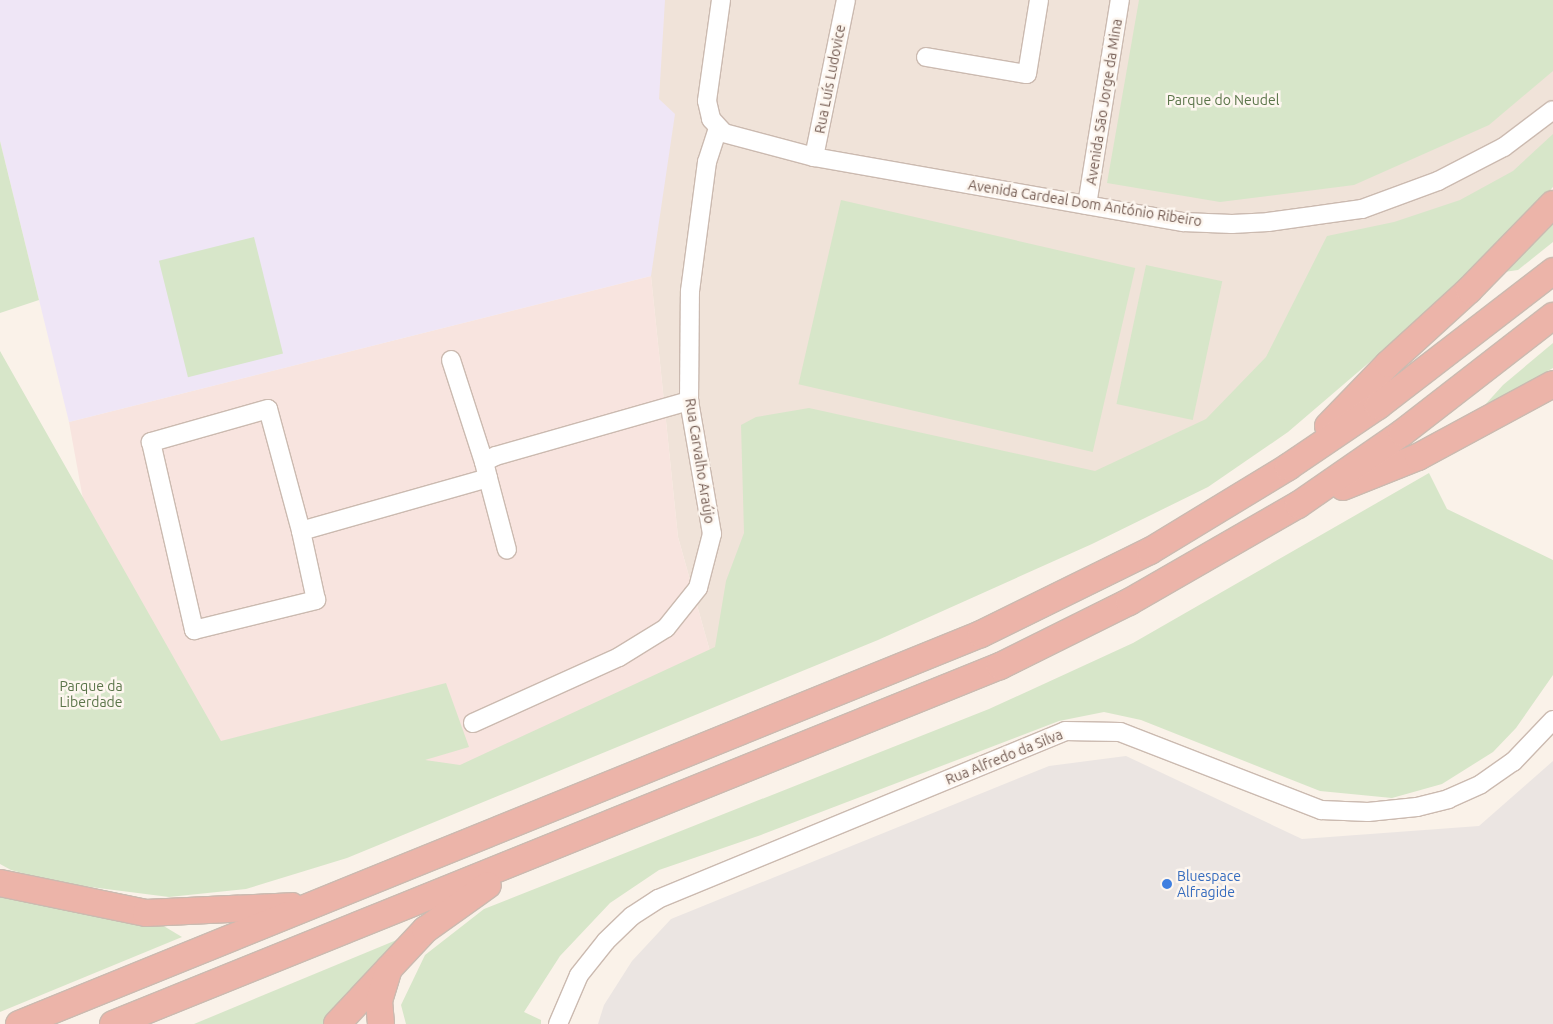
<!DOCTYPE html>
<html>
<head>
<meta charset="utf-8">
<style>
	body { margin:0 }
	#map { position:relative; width:1553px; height:1024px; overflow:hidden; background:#faf2e9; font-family:Ubuntu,sans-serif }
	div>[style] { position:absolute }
	.residential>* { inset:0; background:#f0e3d9 }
	.commercial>* { inset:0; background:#f8e4df }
	.industrial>* { inset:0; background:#ebe5e2 }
	.education>* { inset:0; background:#efe6f6 }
	.green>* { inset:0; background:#d7e6c9; transform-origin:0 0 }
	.roads { filter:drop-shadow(1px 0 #cbbab0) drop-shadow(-1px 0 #cbbab0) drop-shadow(0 1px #cbbab0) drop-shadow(0 -1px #cbbab0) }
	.minor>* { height:18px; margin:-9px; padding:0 9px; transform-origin:9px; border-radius:9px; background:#fff }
	.highway>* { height:26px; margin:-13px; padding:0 13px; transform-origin:13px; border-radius:13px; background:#ecb4a9 }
	.dots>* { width:14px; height:14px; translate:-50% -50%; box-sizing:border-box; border:2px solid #fdf6ef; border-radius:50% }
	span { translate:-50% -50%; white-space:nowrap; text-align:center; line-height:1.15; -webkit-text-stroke:5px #fdf6ef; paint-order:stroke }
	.street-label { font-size:14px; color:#715950 }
	.park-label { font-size:14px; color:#5b754a }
	.shop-label { font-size:14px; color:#366cbe }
	.left { translate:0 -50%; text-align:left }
</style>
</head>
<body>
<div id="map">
	<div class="residential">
		<i style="clip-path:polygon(605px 0,1553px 0,1553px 173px,1281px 403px,716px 673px,678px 537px,651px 276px,635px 231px)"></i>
	</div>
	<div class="commercial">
		<i style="clip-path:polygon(651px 276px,678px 537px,716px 673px,406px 821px,147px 852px,69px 422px)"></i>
	</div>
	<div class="industrial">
		<i style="clip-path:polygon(1126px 756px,1302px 839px,1479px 826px,1553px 761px,1553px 1024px,598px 1024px,604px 1005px,632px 961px,671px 919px,1049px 766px)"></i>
	</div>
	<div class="education">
		<i style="clip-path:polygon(0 0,665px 0,659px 99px,675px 114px,651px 276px,69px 422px,0 141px)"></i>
	</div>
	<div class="green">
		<i style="clip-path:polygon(1139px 0,1553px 0,1553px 71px,1489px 125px,1354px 185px,1220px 202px,1107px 183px)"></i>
		<i style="clip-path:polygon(1553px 134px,1553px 187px,1476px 271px,1288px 432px,1208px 487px,1092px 544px,878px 640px,347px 858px,246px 889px,169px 897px,59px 883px,11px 870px,0 864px,0 351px,221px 741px,446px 683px,469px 747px,425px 760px,460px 765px,715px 647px,726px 581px,744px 533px,741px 425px,756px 417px,809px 408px,1095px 471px,1206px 419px,1266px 357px,1327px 236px,1394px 222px,1460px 200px,1513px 171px)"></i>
		<i style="clip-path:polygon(0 141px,39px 300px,0 313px)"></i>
		<i style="left:841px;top:200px;width:302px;height:189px;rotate:13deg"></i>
		<i style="clip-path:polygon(1553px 221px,1553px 242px,1518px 270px,1504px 272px)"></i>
		<i style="left:254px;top:237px;width:120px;height:98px;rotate:76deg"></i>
		<i style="left:1146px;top:265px;width:78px;height:142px;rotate:12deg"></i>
		<i style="clip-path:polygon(1553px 343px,1553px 368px,1484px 406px,1503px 385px)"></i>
		<i style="clip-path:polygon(1429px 473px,1447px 509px,1553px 560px,1553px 675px,1516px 728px,1493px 752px,1442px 784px,1392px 798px,1320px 791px,1141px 720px,1104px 712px,1059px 721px,761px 835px,659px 870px,610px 903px,560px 956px,524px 1012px,541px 1020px,541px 1024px,406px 1024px,401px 1005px,425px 955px,484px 909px,989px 709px,1133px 643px)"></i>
		<i style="clip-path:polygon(0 889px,21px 899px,79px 913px,162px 925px,182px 937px,0 1012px)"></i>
		<i style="clip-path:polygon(399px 939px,324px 1024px,194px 1024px)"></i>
	</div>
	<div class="roads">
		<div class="minor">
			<i style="left:721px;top:0;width:102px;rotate:97.9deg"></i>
			<i style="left:707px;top:101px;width:18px;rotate:77deg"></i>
			<i style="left:711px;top:119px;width:19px;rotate:47deg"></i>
			<i style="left:724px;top:133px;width:93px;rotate:14.9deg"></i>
			<i style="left:814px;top:157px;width:375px;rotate:10deg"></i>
			<i style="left:1183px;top:222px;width:49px;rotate:2.3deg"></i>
			<i style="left:1232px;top:224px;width:36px;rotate:-3deg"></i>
			<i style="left:1268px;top:222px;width:95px;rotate:-7.9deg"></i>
			<i style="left:1362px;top:209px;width:81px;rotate:-20.2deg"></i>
			<i style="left:1438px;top:181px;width:74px;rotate:-27.3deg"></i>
			<i style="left:1504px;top:147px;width:61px;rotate:-37.1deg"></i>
			<i style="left:926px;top:57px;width:102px;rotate:9.6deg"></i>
			<i style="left:1027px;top:74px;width:75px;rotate:-80.8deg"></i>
			<i style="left:814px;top:157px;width:160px;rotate:-78.5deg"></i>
			<i style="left:1087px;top:205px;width:208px;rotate:-80.9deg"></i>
			<i style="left:451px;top:360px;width:107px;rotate:72.1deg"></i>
			<i style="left:488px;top:478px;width:74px;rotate:75.2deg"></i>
			<i style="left:301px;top:531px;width:126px;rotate:-105.1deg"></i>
			<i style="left:268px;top:409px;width:122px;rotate:164.2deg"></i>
			<i style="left:151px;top:442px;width:193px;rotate:77.1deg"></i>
			<i style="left:194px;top:630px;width:126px;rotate:-13.8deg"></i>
			<i style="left:316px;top:600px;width:71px;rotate:-102.3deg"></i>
			<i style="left:301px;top:531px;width:194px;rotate:-15.8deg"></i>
			<i style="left:488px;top:478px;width:16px;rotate:-104deg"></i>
			<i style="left:484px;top:462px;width:13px;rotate:-27deg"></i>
			<i style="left:496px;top:456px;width:201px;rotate:-15.9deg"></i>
			<i style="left:473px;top:723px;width:160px;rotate:-24.3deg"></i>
			<i style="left:619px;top:657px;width:55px;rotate:-31.7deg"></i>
			<i style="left:666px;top:628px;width:51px;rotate:-51.3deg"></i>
			<i style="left:698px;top:588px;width:56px;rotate:-75.5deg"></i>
			<i style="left:712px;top:534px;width:135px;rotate:-99.8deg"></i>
			<i style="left:689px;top:401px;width:110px;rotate:-89.5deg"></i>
			<i style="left:690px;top:291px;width:130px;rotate:-82.5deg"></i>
			<i style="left:707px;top:162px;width:36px;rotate:-72deg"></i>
			<i style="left:558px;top:1024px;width:53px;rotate:-66.8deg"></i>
			<i style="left:579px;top:975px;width:43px;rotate:-51.5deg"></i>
			<i style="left:606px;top:941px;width:36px;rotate:-44deg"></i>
			<i style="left:632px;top:916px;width:31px;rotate:-33deg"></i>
			<i style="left:658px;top:899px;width:440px;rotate:-22.4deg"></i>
			<i style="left:1065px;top:731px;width:55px;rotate:1deg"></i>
			<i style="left:1120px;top:732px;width:216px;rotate:21.2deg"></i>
			<i style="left:1321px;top:810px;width:47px;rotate:2.4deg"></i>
			<i style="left:1368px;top:812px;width:49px;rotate:-5.8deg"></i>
			<i style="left:1417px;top:807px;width:32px;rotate:-14deg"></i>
			<i style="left:1448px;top:799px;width:36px;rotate:-24deg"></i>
			<i style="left:1481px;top:784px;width:39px;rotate:-35deg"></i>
			<i style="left:1513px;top:762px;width:58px;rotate:-46.4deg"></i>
		</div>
		<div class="highway">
			<i style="left:1328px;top:426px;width:86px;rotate:-45.9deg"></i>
			<i style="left:1388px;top:364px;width:110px;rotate:-42.4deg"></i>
			<i style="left:1469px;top:290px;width:120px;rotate:-45.7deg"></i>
			<i style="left:1343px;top:487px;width:81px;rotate:-21.8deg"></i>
			<i style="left:1418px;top:457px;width:153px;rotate:-28.4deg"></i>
			<i style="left:0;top:883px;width:149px;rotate:11.6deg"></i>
			<i style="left:146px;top:913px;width:146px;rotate:-2.7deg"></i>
			<i style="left:19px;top:1024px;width:1038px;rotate:-22.07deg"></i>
			<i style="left:981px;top:634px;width:188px;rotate:-26.2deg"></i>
			<i style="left:1150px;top:551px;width:162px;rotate:-31.3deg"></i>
			<i style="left:1288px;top:467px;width:109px;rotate:-34.1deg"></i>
			<i style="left:1378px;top:406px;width:221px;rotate:-37.6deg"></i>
			<i style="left:113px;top:1024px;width:957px;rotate:-21.98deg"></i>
			<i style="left:1000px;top:666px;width:144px;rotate:-26.4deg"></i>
			<i style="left:1129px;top:602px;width:195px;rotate:-29.9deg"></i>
			<i style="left:1298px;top:505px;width:126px;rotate:-34.7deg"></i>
			<i style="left:1402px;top:433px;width:191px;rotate:-37.8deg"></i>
			<i style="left:337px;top:1024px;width:129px;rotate:-46.9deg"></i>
			<i style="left:425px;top:930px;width:77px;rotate:-35.5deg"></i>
			<i style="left:381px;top:1024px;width:23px;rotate:-95deg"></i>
			<i style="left:379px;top:1001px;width:34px;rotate:-73deg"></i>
		</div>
	</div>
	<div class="dots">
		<i style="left:1167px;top:884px;background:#3f7fe0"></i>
	</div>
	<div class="street-label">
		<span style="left:830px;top:79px;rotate:-79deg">Rua Luís Ludovice</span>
		<span style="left:1104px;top:102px;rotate:-81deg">Avenida São Jorge da Mina</span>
		<span style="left:1085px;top:203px;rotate:9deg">Avenida Cardeal Dom António Ribeiro</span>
		<span style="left:700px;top:461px;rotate:81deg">Rua Carvalho Araújo</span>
		<span style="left:1004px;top:757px;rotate:-22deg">Rua Alfredo da Silva</span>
	</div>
	<div class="park-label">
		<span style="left:1223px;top:100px">Parque do Neudel</span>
		<span style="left:91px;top:694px">Parque da<br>Liberdade</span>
	</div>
	<div class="shop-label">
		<span class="left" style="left:1177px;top:884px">Bluespace<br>Alfragide</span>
	</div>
</div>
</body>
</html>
